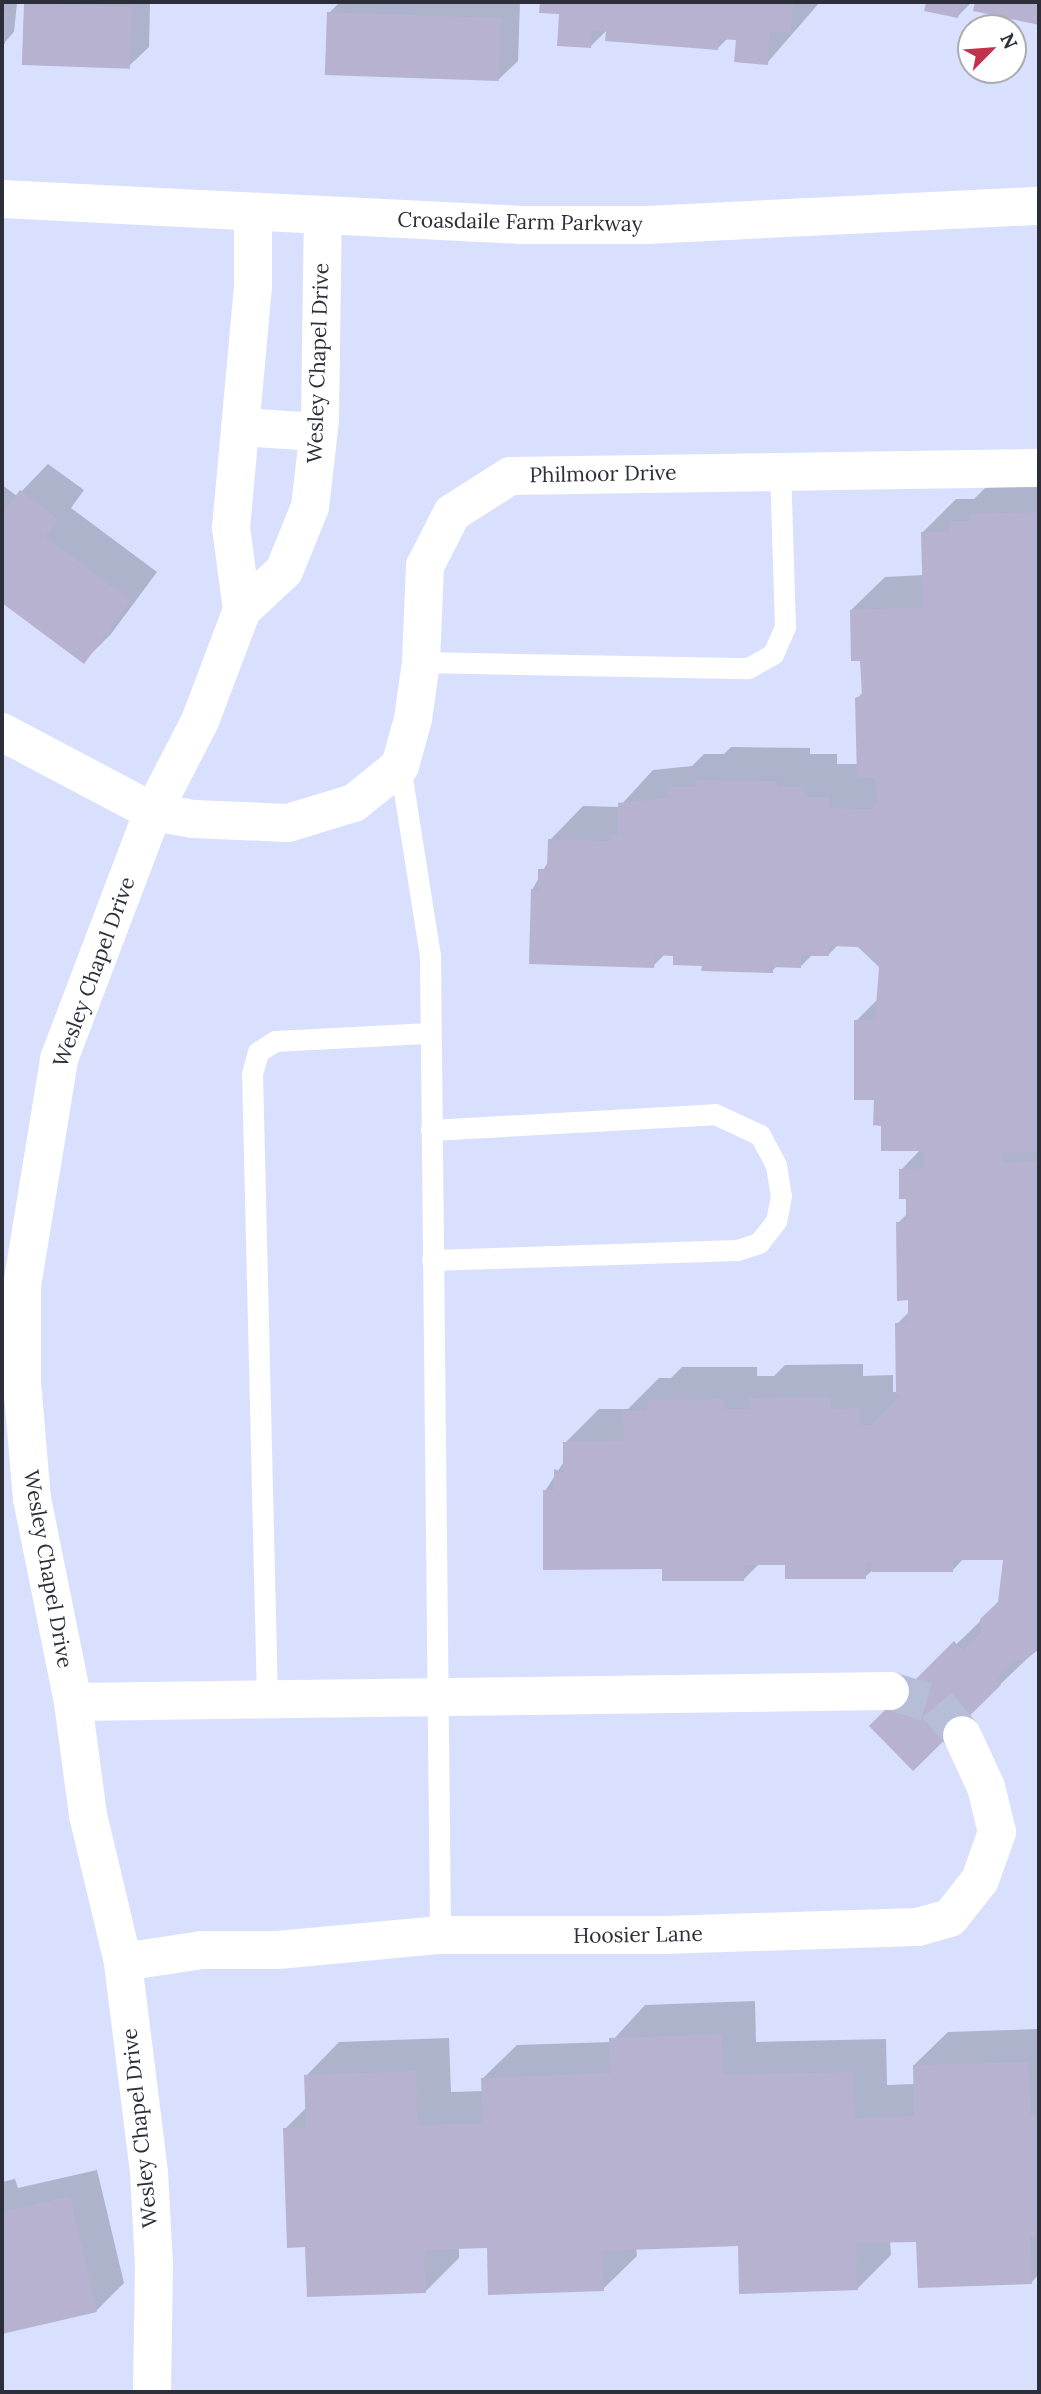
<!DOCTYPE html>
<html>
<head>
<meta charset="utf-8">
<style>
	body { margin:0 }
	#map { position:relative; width:1041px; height:2394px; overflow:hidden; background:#d8e0fe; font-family:Lora,serif }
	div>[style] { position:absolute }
	.shadow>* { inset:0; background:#0003 }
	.building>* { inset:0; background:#b7b2cf; transform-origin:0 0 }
	.street-tunnel>* { height:38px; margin-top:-19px; transform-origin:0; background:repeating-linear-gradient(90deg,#b6bdd7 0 38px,transparent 0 57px) }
	.lane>* { height:21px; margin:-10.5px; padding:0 10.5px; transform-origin:10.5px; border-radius:10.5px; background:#fff }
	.street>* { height:38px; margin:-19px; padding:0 19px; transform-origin:19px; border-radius:19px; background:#fff }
	.secondary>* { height:38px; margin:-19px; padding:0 19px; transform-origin:19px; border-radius:19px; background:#fff }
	span { translate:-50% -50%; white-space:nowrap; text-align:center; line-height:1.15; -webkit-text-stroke:5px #fff; paint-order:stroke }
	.street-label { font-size:21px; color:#2c2f3a }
	.frame { position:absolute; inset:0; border:4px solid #2c2f3a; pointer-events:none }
	.north { position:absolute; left:957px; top:14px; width:70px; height:70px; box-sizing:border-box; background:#fff; border:2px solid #abacb0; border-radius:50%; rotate:65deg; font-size:19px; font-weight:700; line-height:28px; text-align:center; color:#2c2f3a }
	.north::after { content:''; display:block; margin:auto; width:24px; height:32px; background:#c2324d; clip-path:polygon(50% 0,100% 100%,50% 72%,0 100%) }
</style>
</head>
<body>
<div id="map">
	<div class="shadow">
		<i style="clip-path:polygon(2px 2px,17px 3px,14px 32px,5px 42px)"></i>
		<i style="clip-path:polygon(28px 2px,150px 2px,149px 47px,129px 66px)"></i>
		<i style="clip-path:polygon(340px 2px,520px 2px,518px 61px,498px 80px,329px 13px)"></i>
		<i style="clip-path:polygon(541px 2px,820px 2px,767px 63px,738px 39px,728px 38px,717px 49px,608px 29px,590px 47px,561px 13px,541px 11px)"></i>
		<i style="clip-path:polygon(928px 2px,972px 2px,958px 16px,926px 10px)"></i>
		<i style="clip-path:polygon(48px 464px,84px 490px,71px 508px,157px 572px,111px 634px,84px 661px,2px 601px,2px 485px,17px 496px)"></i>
		<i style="clip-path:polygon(1039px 480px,1039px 1647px,913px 1769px,872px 1726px,1000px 1602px,1005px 1558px,964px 1558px,953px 1570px,873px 1570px,865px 1577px,786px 1563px,760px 1563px,744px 1579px,664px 1567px,545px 1491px,565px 1460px,565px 1443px,599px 1409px,628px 1409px,659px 1378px,671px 1378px,682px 1367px,757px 1367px,757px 1376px,774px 1376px,785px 1365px,863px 1364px,863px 1376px,893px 1375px,893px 1392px,898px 1392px,897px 1324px,910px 1311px,898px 1223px,908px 1213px,901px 1170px,921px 1149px,882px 1124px,856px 1021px,877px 1000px,881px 966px,859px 945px,839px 944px,829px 954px,813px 954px,801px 966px,778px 965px,772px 971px,704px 964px,675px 954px,665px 954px,653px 966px,532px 890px,549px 860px,550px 840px,583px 806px,619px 807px,653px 770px,692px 766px,704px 754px,724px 754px,731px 747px,810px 748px,810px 754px,837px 754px,837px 764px,859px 764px,857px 699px,863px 692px,862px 659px,851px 610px,885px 577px,924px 575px,922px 533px,956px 499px,974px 499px,985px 488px)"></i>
		<i style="clip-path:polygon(755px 2001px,756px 2042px,886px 2039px,887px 2085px,915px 2084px,914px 2065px,948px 2032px,1039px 2029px,1039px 2274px,1031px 2283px,917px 2240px,890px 2241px,891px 2255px,857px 2289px,739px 2244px,636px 2248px,637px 2256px,603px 2289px,489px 2246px,459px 2247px,459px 2258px,426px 2291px,307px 2245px,285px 2129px,307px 2107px,306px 2076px,339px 2042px,449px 2038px,451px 2092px,483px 2091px,483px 2078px,517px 2045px,611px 2042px,645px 2005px)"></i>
		<i style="clip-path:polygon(97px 2170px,124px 2283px,96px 2311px,2px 2333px,2px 2182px,15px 2179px,18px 2188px)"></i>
	</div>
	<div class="building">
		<i style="clip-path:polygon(540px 2px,794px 2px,791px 33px,770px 32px,768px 65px,734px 62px,736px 40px,719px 39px,718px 50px,605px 41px,606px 31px,592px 30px,591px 48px,557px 46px,559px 14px,539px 13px)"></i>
		<i style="clip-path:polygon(926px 2px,961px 2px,958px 18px,924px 11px)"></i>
		<i style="clip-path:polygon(975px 2px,1039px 2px,1039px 25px,973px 11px)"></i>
		<i style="left:24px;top:3px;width:108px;height:62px;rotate:2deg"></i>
		<i style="clip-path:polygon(2px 12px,8px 12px,5px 44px,2px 44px)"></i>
		<i style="left:327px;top:12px;width:174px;height:63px;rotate:2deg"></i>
		<i style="clip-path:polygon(20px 490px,58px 519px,45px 537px,131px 600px,84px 664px,2px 603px,2px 514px)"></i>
		<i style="clip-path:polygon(1039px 512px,1039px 1152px,1002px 1153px,1002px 1163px,1039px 1161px,1039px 1649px,1024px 1661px,1015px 1660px,996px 1679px,1001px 1685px,913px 1771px,869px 1726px,954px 1641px,963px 1651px,981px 1633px,980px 1619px,998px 1602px,1003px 1560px,953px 1560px,953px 1572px,872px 1572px,872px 1562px,866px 1562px,866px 1579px,785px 1579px,785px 1565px,744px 1565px,744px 1581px,662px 1581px,662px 1569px,543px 1570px,543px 1490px,554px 1490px,554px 1469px,563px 1472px,563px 1442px,624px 1441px,623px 1411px,647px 1411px,647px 1400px,724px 1399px,724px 1409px,750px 1409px,749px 1398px,830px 1397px,830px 1409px,860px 1408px,860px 1425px,872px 1425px,901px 1395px,896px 1395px,895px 1323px,908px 1323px,908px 1300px,897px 1301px,896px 1222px,906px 1222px,906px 1199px,899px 1199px,899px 1169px,924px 1168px,923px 1151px,881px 1151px,881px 1126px,873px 1125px,874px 1100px,854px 1100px,854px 1020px,875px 1020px,879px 967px,858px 947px,830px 946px,829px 956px,801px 956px,801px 968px,773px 967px,773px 973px,701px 971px,702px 966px,673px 965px,673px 956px,655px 955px,654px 968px,529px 964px,531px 889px,538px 890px,538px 869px,547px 869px,548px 839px,609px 841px,609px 834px,618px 835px,618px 803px,668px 798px,668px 787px,696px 787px,696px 780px,777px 781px,777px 787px,804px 787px,804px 797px,829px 797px,829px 808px,871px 809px,877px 803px,875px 778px,857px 778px,855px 698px,862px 695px,860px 661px,851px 661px,850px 610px,923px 607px,921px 532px,950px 531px,949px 521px,971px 521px,971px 514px)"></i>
		<i style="clip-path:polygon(722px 2034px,723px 2075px,853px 2072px,854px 2118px,914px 2116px,913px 2065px,1028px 2062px,1031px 2116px,1039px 2116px,1039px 2236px,1030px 2236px,1032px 2284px,918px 2288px,916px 2242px,856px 2243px,858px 2290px,739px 2294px,738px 2246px,602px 2251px,604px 2291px,488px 2295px,487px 2248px,425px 2250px,426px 2293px,307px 2297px,305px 2247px,287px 2248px,283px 2128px,306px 2127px,304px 2075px,416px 2071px,418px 2125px,483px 2123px,481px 2078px,611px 2073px,609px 2038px)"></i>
		<i style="clip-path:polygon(70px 2196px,97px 2312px,2px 2334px,2px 2212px)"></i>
	</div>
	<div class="street-tunnel">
		<i style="left:890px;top:1691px;width:49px;rotate:16.6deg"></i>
		<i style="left:937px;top:1705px;width:39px;rotate:50deg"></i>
	</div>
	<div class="lane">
		<i style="left:421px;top:662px;width:327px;rotate:1.1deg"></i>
		<i style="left:748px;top:668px;width:29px;rotate:-29deg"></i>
		<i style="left:773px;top:654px;width:30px;rotate:-66deg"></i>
		<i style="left:785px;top:627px;width:156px;rotate:-91.8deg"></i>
		<i style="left:400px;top:766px;width:192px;rotate:81deg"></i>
		<i style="left:430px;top:956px;width:979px;rotate:89.41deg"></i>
		<i style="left:431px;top:1130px;width:284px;rotate:-3.2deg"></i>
		<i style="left:715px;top:1114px;width:50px;rotate:25deg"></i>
		<i style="left:760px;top:1135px;width:34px;rotate:62deg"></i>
		<i style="left:776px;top:1165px;width:31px;rotate:81deg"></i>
		<i style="left:781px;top:1196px;width:25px;rotate:101deg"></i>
		<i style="left:776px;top:1221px;width:28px;rotate:128deg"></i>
		<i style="left:759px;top:1243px;width:23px;rotate:162deg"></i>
		<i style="left:737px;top:1250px;width:305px;rotate:178.1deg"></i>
		<i style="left:267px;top:1699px;width:625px;rotate:-91.37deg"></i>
		<i style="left:252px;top:1074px;width:23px;rotate:-75deg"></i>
		<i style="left:258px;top:1052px;width:20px;rotate:-33deg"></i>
		<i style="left:275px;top:1041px;width:155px;rotate:-3deg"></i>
	</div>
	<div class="street">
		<i style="left:240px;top:427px;width:78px;rotate:3.7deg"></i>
		<i style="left:242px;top:610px;width:83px;rotate:-97.6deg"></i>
		<i style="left:231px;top:528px;width:244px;rotate:-84.8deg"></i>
		<i style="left:253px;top:285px;width:70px;rotate:-90deg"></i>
		<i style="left:2px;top:732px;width:171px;rotate:27.9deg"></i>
		<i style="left:153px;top:812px;width:41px;rotate:9.9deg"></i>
		<i style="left:193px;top:819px;width:95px;rotate:2.4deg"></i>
		<i style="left:288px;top:823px;width:69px;rotate:-16.9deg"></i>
		<i style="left:354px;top:803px;width:59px;rotate:-38.8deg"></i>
		<i style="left:400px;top:766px;width:49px;rotate:-74.5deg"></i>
		<i style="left:413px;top:719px;width:58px;rotate:-82deg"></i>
		<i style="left:421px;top:662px;width:96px;rotate:-87.6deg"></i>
		<i style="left:425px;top:566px;width:59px;rotate:-63deg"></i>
		<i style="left:452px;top:513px;width:69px;rotate:-32.5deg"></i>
		<i style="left:510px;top:476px;width:529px;rotate:-0.87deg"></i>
		<i style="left:73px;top:1702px;width:817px;rotate:-0.77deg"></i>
		<i style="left:123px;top:1962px;width:80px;rotate:-8.6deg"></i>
		<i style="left:202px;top:1950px;width:76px"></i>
		<i style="left:278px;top:1950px;width:163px;rotate:-5.3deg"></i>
		<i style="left:440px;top:1935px;width:223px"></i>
		<i style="left:663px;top:1935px;width:255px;rotate:-1.8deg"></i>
		<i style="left:918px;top:1927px;width:33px;rotate:-16deg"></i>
		<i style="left:950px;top:1918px;width:48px;rotate:-51.7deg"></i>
		<i style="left:980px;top:1880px;width:51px;rotate:-70.5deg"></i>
		<i style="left:997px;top:1832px;width:46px;rotate:-103.7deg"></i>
		<i style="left:986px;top:1787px;width:57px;rotate:-114.8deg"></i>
		<i style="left:152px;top:2392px;width:127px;rotate:-89.1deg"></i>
		<i style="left:154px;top:2265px;width:93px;rotate:-93.1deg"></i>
		<i style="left:149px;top:2172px;width:212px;rotate:-97.1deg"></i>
		<i style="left:123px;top:1962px;width:151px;rotate:-103.4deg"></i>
		<i style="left:88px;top:1815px;width:114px;rotate:-97.6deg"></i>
		<i style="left:73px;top:1702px;width:207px;rotate:-101.4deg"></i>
		<i style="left:32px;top:1499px;width:117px;rotate:-94.9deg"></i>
		<i style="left:22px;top:1382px;width:96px;rotate:-90deg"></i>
		<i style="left:22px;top:1286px;width:230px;rotate:-80.7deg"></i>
		<i style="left:59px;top:1059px;width:264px;rotate:-69.2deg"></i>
		<i style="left:153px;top:812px;width:102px;rotate:-62.7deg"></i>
		<i style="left:200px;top:721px;width:119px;rotate:-69.3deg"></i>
		<i style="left:242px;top:610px;width:57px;rotate:-42.9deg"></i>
		<i style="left:284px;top:571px;width:69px;rotate:-67.9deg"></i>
		<i style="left:310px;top:507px;width:88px;rotate:-83.4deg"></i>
		<i style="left:320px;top:420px;width:203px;rotate:-89.2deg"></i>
	</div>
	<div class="secondary">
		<i style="left:2px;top:199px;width:521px;rotate:2.86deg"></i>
		<i style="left:522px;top:225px;width:124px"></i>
		<i style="left:646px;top:225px;width:393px;rotate:-2.8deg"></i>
	</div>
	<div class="street-label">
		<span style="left:520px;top:222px;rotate:1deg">Croasdaile Farm Parkway</span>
		<span style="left:318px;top:363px;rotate:-88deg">Wesley Chapel Drive</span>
		<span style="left:603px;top:474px;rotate:-1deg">Philmoor Drive</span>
		<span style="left:94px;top:972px;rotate:-70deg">Wesley Chapel Drive</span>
		<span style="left:48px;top:1569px;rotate:80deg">Wesley Chapel Drive</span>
		<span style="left:638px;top:1935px;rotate:-1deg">Hoosier Lane</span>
		<span style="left:140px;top:2128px;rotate:-96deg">Wesley Chapel Drive</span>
	</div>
	<div class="frame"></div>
	<div class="north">N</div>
</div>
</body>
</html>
